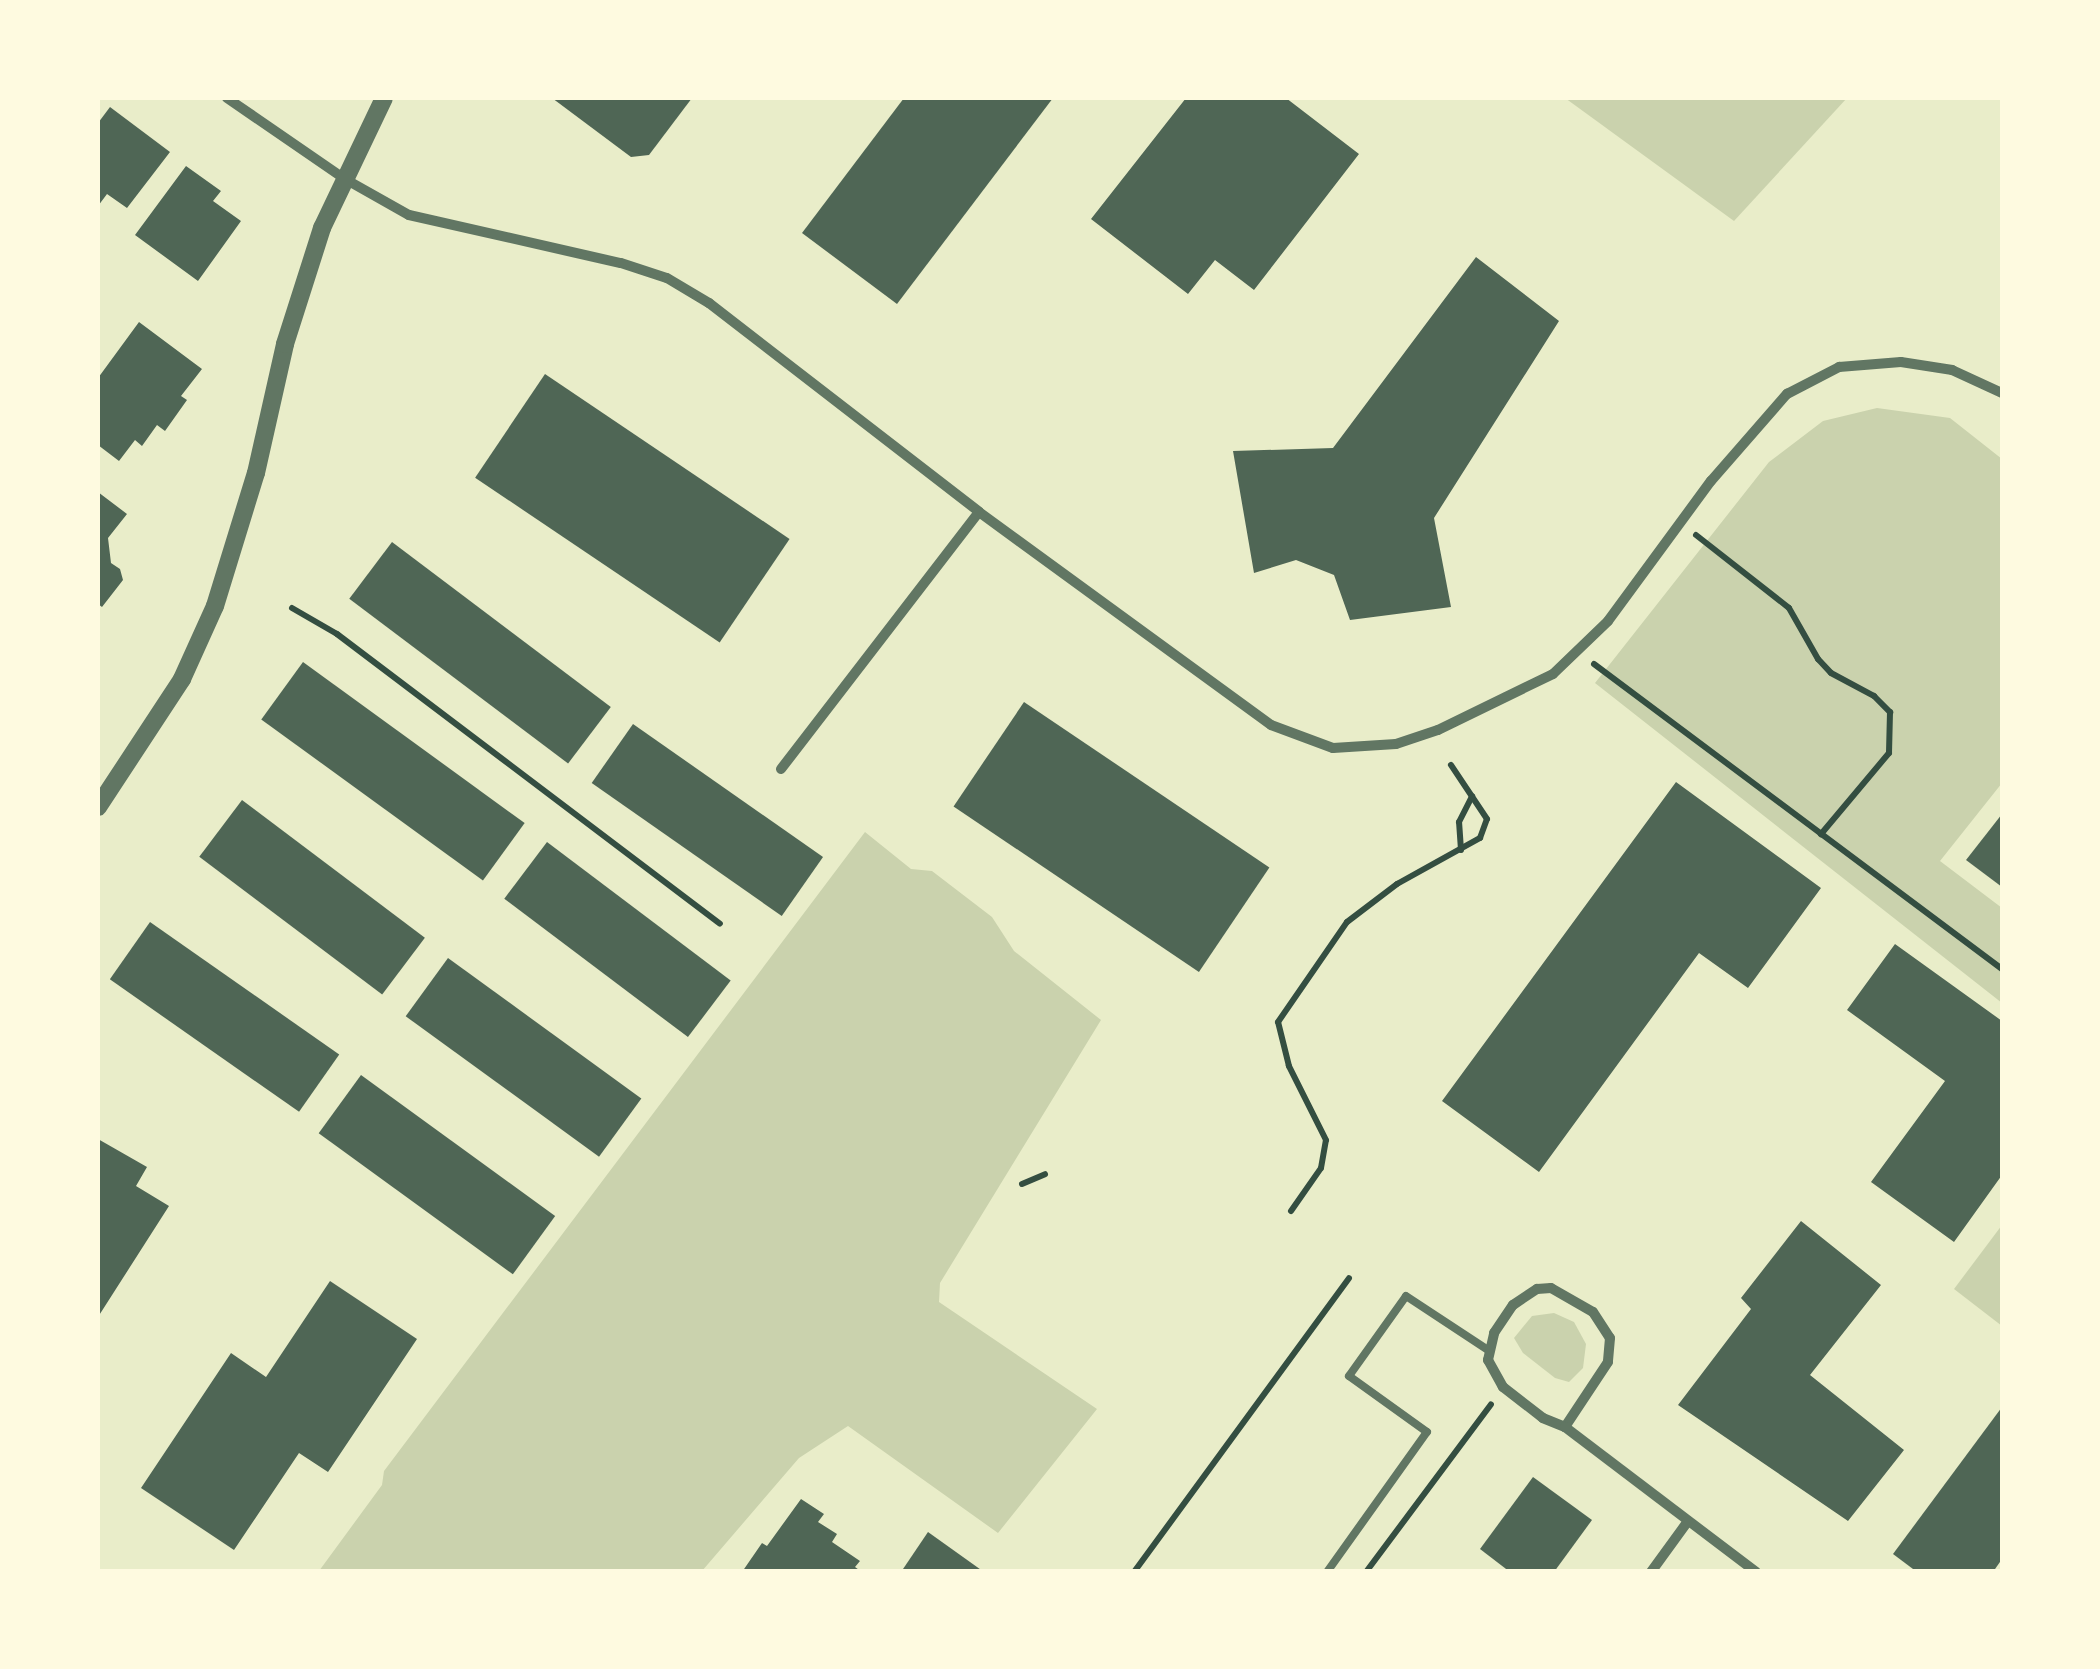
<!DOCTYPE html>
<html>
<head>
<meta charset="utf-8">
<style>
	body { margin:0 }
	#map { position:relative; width:2100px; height:1669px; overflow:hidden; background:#e9edc9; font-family:Poppins,sans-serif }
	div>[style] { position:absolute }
	.green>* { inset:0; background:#cad2ad }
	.building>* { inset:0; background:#4f6655; transform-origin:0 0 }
	.path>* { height:6px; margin:-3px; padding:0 3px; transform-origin:3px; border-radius:3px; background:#344e41 }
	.service>* { height:8px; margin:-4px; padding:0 4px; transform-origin:4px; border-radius:4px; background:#617663 }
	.minor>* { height:10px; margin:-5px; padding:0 5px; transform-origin:5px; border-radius:5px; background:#617663 }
	.tertiary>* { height:18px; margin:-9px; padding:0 9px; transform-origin:9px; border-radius:9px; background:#617663 }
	span { translate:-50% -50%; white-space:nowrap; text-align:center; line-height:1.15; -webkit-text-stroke:10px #fefae0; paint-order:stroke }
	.frame { position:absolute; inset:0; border:100px solid #fefae0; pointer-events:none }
</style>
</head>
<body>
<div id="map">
	<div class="green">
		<i style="clip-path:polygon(1565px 98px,1847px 98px,1734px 221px)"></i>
		<i style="clip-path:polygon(1877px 408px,1950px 418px,2002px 459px,2002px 783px,1940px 861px,2002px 908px,2002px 1003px,1595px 683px,1769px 462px,1823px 421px)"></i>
		<i style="clip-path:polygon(865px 832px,911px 869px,932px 871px,992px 917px,1014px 951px,1101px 1020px,940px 1283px,939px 1302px,1097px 1409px,998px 1533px,848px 1426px,799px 1458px,702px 1571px,319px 1571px,382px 1485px,384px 1471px)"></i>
		<i style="clip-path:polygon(2002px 1225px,2002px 1326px,1954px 1289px)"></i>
		<i style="clip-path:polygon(1554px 1313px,1574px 1322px,1586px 1344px,1583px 1368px,1569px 1382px,1555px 1378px,1523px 1353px,1514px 1338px,1532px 1316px)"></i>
	</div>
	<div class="building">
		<i style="clip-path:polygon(552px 98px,692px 98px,649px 155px,631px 157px)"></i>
		<i style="clip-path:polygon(904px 98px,1053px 98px,897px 304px,802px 233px)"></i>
		<i style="clip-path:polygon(1186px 98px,1286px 98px,1359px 154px,1254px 290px,1215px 260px,1188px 294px,1091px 219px)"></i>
		<i style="clip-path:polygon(110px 107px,170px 152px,127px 208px,107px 194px,98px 206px,98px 123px)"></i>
		<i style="clip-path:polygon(186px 166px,221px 191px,213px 201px,241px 221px,198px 281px,135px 235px)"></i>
		<i style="clip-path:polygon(1476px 257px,1559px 321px,1434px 518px,1451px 607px,1350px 620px,1334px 575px,1296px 560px,1254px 573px,1233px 451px,1333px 448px)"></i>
		<i style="clip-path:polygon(139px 322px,202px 369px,181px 396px,187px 400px,165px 431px,157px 425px,142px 446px,135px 440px,119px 461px,98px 445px,98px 378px)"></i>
		<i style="left:545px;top:374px;width:295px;height:125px;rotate:34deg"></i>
		<i style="clip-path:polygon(98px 492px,127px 514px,108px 538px,111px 563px,120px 569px,123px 580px,102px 607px,98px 604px)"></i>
		<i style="left:392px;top:542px;width:274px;height:71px;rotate:37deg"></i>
		<i style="left:303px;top:662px;width:274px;height:71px;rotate:36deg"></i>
		<i style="left:1024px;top:702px;width:296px;height:126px;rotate:34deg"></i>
		<i style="left:633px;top:724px;width:232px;height:72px;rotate:35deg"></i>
		<i style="clip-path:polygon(1676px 782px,1821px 888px,1748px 988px,1699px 953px,1539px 1172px,1442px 1101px)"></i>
		<i style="left:242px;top:800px;width:229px;height:71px;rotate:37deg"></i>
		<i style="clip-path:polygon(2002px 814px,2002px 887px,1966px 860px)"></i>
		<i style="left:547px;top:842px;width:230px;height:71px;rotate:37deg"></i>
		<i style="left:150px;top:922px;width:231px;height:70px;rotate:35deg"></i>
		<i style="clip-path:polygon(1895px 944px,2002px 1021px,2002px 1175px,1954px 1242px,1871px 1182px,1945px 1081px,1847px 1010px)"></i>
		<i style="left:448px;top:958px;width:239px;height:72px;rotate:36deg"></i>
		<i style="left:361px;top:1075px;width:240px;height:72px;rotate:36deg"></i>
		<i style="clip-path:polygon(98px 1139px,147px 1167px,136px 1186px,169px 1206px,98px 1317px)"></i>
		<i style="clip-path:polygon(1801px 1221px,1881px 1285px,1810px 1375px,1904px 1450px,1848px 1521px,1678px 1405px,1751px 1309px,1741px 1298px)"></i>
		<i style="clip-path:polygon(330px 1281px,417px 1339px,328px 1472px,299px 1453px,234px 1550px,141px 1488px,231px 1353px,266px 1377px)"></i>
		<i style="clip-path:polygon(2002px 1407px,2002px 1559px,1993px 1572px,1917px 1572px,1893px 1554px)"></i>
		<i style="clip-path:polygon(1533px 1477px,1592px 1520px,1554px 1572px,1510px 1572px,1480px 1549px)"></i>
		<i style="clip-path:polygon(801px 1499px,824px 1514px,818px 1522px,837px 1534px,832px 1542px,860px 1561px,855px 1567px,862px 1572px,742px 1572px,762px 1543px,767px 1546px)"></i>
		<i style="clip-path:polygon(928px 1532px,984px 1572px,901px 1572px)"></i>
	</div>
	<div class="path">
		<i style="left:1696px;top:535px;width:118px;rotate:38.1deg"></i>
		<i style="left:1789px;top:608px;width:59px;rotate:60.4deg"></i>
		<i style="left:1818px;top:659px;width:19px;rotate:47deg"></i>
		<i style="left:1831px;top:673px;width:49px;rotate:28.1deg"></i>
		<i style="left:1874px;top:696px;width:23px;rotate:45deg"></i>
		<i style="left:1890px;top:712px;width:41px;rotate:91.4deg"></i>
		<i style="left:1889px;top:753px;width:106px;rotate:130deg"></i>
		<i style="left:292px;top:608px;width:52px;rotate:30deg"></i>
		<i style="left:337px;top:634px;width:480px;rotate:37.1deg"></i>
		<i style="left:1594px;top:664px;width:509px;rotate:36.78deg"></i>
		<i style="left:1461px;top:850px;width:28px;rotate:-94deg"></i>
		<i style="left:1459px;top:822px;width:29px;rotate:-63deg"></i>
		<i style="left:1022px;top:1184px;width:25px;rotate:-23deg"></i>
		<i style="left:1291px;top:1211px;width:52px;rotate:-55.1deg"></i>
		<i style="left:1321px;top:1168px;width:28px;rotate:-80deg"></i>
		<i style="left:1326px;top:1140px;width:83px;rotate:-116.6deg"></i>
		<i style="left:1289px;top:1066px;width:45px;rotate:-104deg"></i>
		<i style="left:1278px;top:1022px;width:121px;rotate:-55.4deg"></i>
		<i style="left:1347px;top:922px;width:63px;rotate:-37.2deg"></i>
		<i style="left:1397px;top:884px;width:95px;rotate:-29deg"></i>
		<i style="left:1480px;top:838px;width:20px;rotate:-70deg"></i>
		<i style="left:1487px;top:819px;width:65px;rotate:-123.7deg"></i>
		<i style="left:1134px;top:1572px;width:364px;rotate:-53.8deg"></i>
		<i style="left:1366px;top:1572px;width:209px;rotate:-53.3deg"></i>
	</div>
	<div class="service">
		<i style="left:1327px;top:1572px;width:172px;rotate:-54.5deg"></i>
		<i style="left:1427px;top:1432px;width:96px;rotate:-144.3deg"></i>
		<i style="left:1349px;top:1376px;width:98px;rotate:-54.5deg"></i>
		<i style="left:1406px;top:1296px;width:98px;rotate:33.4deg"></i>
	</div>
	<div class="minor">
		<i style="left:227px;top:98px;width:143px;rotate:34.5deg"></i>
		<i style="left:345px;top:179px;width:73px;rotate:29.4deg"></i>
		<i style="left:409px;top:215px;width:217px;rotate:12.8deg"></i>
		<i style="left:621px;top:263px;width:48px;rotate:18.1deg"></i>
		<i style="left:667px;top:278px;width:49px;rotate:30.8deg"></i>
		<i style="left:709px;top:303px;width:341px;rotate:37.7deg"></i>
		<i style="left:979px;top:512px;width:361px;rotate:36.1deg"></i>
		<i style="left:1271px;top:725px;width:66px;rotate:20.4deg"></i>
		<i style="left:1333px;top:748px;width:63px;rotate:-3.6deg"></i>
		<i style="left:1396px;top:744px;width:44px;rotate:-18.4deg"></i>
		<i style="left:1438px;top:730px;width:128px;rotate:-26deg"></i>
		<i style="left:1553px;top:674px;width:76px;rotate:-43.9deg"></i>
		<i style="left:1608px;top:621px;width:174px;rotate:-53.7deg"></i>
		<i style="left:1711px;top:481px;width:116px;rotate:-48.9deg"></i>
		<i style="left:1787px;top:394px;width:59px;rotate:-27.4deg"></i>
		<i style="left:1839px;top:367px;width:62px;rotate:-4.6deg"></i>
		<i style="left:1901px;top:362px;width:52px;rotate:8.9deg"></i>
		<i style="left:1952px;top:370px;width:55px;rotate:24.7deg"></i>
		<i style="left:781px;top:769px;width:324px;rotate:-52.4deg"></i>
		<i style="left:1551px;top:1288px;width:48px;rotate:29.7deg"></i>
		<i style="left:1593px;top:1312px;width:31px;rotate:57deg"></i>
		<i style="left:1610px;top:1338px;width:24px;rotate:95deg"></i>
		<i style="left:1608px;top:1362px;width:78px;rotate:123.5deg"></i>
		<i style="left:1565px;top:1427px;width:24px;rotate:-158deg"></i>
		<i style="left:1543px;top:1418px;width:51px;rotate:-142.2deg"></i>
		<i style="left:1503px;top:1387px;width:31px;rotate:-119deg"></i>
		<i style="left:1488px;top:1360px;width:28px;rotate:-77deg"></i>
		<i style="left:1494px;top:1333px;width:34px;rotate:-56deg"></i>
		<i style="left:1513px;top:1305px;width:29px;rotate:-34deg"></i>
		<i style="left:1537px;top:1289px;width:14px;rotate:-4deg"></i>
		<i style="left:1565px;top:1427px;width:240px;rotate:37.2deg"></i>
		<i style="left:1651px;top:1572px;width:63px;rotate:-54deg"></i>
	</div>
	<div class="tertiary">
		<i style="left:98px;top:807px;width:153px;rotate:-56.7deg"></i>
		<i style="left:182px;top:679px;width:80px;rotate:-65.7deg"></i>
		<i style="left:215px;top:606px;width:139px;rotate:-72.9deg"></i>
		<i style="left:256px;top:473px;width:132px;rotate:-77.3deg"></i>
		<i style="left:285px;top:344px;width:122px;rotate:-72.3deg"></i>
		<i style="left:322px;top:228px;width:144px;rotate:-64.5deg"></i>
	</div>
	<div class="frame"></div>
</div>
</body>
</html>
